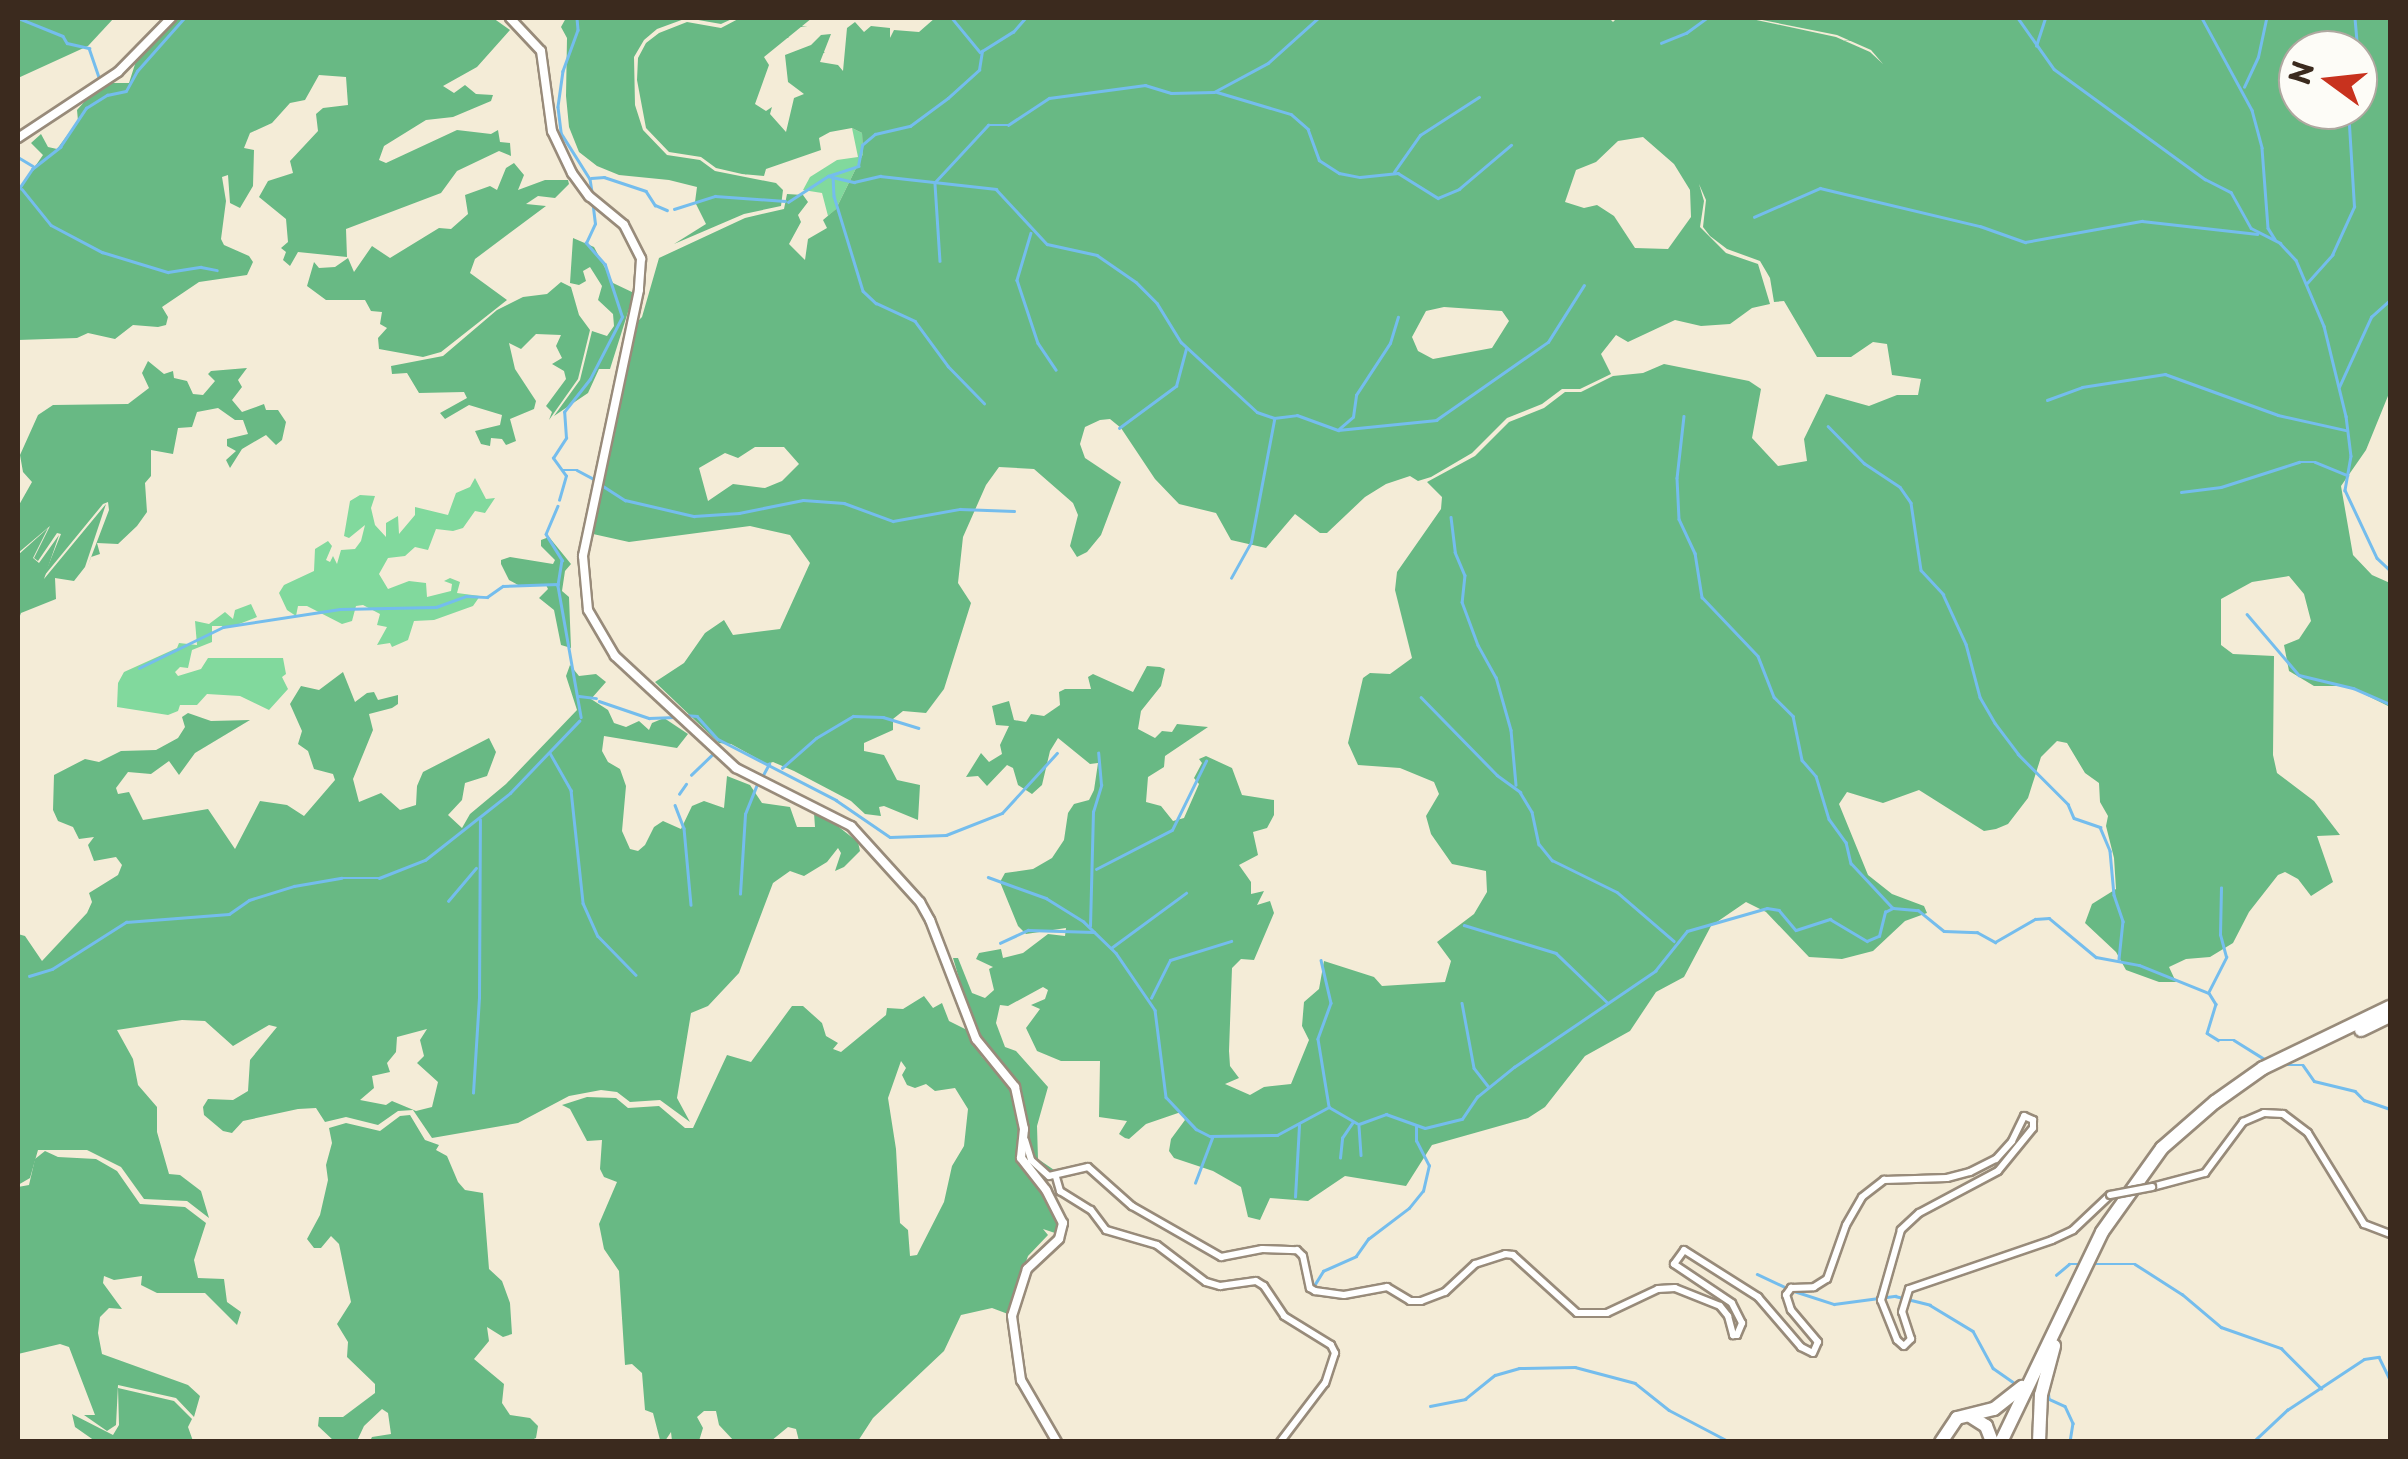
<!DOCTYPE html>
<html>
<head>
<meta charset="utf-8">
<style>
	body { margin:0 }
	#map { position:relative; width:2408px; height:1459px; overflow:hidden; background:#f4ecd7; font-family:"Playpen Sans",sans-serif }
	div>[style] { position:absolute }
	.green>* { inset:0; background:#81d99d }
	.forest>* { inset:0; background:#68b984 }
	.stream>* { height:2.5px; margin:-1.25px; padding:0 1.25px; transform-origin:1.25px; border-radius:1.25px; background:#74bded }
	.roads { filter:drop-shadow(2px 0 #988b7a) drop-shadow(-2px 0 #988b7a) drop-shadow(0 2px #988b7a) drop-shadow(0 -2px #988b7a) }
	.tertiary>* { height:6px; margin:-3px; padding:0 3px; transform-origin:3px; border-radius:3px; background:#fff }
	.secondary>* { height:8px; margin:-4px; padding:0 4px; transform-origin:4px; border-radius:4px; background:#fff }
	.motorway>* { height:12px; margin:-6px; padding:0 6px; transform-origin:6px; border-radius:6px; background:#fff }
	.bridges { filter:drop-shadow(2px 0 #988b7a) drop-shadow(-2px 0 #988b7a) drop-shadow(0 2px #988b7a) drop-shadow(0 -2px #988b7a) }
	.tertiary-bridge>* { height:6px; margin:-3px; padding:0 3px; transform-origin:3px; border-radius:3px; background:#fff }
	span { translate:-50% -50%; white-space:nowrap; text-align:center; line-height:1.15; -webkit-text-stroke:8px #fdfcf7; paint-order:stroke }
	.frame { position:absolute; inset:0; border:20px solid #3b2a1e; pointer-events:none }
	.north { position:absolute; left:2278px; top:30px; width:100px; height:100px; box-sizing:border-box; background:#fdfcf7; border:2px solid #afa8a0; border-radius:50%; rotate:285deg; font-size:28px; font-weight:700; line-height:40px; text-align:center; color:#3b2a1e }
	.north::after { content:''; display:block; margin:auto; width:35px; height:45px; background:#c8321e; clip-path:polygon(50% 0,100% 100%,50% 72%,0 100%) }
</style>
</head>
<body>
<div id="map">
	<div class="green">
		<i style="clip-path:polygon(852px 128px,862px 133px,863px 154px,836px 209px,828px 216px,822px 193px,803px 190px,810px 177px,837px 160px,858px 157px)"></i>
		<i style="clip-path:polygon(475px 478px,486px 499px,495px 498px,485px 513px,475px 511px,463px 528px,453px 531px,436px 529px,428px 550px,415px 547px,405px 556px,388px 558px,379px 574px,388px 589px,409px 581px,426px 583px,427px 597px,451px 591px,452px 584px,444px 581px,450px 578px,460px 582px,457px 593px,480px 596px,473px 606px,434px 620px,414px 621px,408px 640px,392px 647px,390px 643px,377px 645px,387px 627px,377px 625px,380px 614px,363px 605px,356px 606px,352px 621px,342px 624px,307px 606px,298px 606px,296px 616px,287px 610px,279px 593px,284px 585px,314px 571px,315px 549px,328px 541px,332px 546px,326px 560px,330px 562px,333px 556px,337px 564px,341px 550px,355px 549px,361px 541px,365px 525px,349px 538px,344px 536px,350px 501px,360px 495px,375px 496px,371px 508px,375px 525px,386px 537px,386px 523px,398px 516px,399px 534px,415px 515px,415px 507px,448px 515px,456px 493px,470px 487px)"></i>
		<i style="clip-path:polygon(251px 604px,257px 617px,234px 626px,212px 626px,212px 642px,192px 650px,188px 668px,180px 667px,175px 672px,178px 676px,201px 669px,208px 658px,283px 658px,286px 674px,282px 677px,288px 689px,269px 710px,240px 696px,207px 694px,197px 705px,180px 705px,178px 711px,168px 715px,117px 707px,118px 683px,124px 672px,177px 648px,179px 643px,197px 645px,195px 621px,209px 624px,225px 612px,233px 619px,235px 610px)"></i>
	</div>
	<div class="forest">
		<i style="clip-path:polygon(18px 18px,114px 18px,88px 46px,18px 78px)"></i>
		<i style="clip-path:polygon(175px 18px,493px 18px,510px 30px,477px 67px,443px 86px,454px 93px,465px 85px,476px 94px,493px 95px,491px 101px,453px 117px,426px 120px,384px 146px,379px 160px,386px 163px,457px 130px,491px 134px,498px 130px,500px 142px,510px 143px,511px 156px,499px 151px,457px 171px,441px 193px,346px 229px,347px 257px,298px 252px,290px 266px,283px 260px,286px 252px,281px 248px,288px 242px,286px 219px,259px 197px,268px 181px,293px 173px,290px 161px,318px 131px,316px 114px,323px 108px,348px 105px,346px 77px,319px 75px,305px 100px,290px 103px,272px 123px,250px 133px,244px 148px,254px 150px,253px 186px,240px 208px,230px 203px,228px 175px,222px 177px,226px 201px,221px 239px,224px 245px,249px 256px,253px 262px,247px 275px,199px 282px,162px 307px,168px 317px,166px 325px,158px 327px,133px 325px,115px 339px,88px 333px,77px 338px,18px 340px,18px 191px,43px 155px,31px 143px,41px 134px,48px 147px,57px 149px,78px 121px,77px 110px,85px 101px,109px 83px,129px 83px,136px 61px)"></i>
		<i style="clip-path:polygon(566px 18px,734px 18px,721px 24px,687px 18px,657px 29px,644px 40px,634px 57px,635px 105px,643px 130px,667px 155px,700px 160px,715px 171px,776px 183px,783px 190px,781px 206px,744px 214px,674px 244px,706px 224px,695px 202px,697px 187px,669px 180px,619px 175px,597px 166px,579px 152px,569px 127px,566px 96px,567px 38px,561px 27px)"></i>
		<i style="clip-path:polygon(evenodd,740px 18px,812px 18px,764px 57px,769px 65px,755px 104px,766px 111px,772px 107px,770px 114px,786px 132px,794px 98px,804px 94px,788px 82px,785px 55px,811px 45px,821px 35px,831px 34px,820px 62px,838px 65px,843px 71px,847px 28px,855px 22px,864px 32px,871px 26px,890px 28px,890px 38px,894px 30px,919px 32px,935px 18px,1609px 18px,1613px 22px,1617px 18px,1747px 18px,1836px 37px,1870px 52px,1883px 64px,1871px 50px,1837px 35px,1752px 18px,2390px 18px,2390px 391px,2366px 450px,2341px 486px,2353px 555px,2372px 575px,2390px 583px,2390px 707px,2348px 686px,2314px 686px,2289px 671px,2284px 645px,2299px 639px,2311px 621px,2304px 594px,2289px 576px,2252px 582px,2221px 599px,2221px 645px,2233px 654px,2274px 656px,2273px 755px,2277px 773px,2314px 801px,2340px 835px,2317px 836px,2333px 882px,2311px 896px,2298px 879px,2285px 872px,2278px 875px,2249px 912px,2233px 943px,2210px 957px,2186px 959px,2169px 967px,2176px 982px,2159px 982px,2126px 970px,2116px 952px,2085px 923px,2092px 904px,2116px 889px,2114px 858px,2106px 826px,2108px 816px,2100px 802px,2099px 783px,2085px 773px,2067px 743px,2057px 741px,2041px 757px,2028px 798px,2008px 824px,1996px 829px,1984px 831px,1919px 790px,1883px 803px,1847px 792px,1839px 804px,1868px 875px,1892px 894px,1924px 906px,1927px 913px,1905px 921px,1873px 951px,1842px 959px,1809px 957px,1766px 912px,1746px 902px,1711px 926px,1684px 977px,1656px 992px,1630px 1031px,1585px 1056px,1545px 1107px,1528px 1118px,1432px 1145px,1406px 1186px,1345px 1176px,1308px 1201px,1270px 1198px,1260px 1220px,1248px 1217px,1241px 1187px,1213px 1171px,1174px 1158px,1169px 1151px,1171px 1139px,1185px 1120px,1181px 1112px,1146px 1124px,1129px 1139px,1125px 1138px,1119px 1134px,1127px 1121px,1099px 1117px,1100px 1061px,1061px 1061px,1037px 1051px,1026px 1028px,1040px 1009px,1031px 1005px,1045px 999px,1048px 990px,1043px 987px,1008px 1006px,1000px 1005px,996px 1023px,1005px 1047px,1016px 1051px,1048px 1087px,1037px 1126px,1038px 1159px,1060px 1174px,1050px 1174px,1032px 1159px,1017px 1086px,987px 1054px,974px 1029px,953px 958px,958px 958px,972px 993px,985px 998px,994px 990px,989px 969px,993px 967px,976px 959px,979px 953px,1001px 949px,1003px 958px,1023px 953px,1048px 934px,1065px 936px,1066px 928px,1026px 934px,1018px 926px,1000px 882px,1005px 873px,1033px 869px,1052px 858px,1064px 840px,1068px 813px,1074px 804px,1089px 800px,1094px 790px,1098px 763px,1090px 764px,1058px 738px,1050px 751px,1042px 785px,1032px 794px,1018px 785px,1013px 768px,1007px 765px,987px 786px,978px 776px,966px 777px,981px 753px,989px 762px,1002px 754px,1000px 745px,1009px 726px,996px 725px,992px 706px,1009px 701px,1014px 720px,1026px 722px,1031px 714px,1044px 716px,1060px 705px,1059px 692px,1065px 689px,1091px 689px,1088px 677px,1093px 674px,1133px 692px,1147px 666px,1160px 667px,1165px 669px,1161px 686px,1141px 711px,1138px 729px,1155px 738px,1162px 731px,1172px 732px,1177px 724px,1208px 727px,1165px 756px,1164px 767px,1148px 777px,1146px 802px,1161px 806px,1173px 821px,1184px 818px,1199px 784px,1194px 778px,1202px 763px,1199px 759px,1206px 756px,1232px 768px,1242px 795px,1274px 800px,1274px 815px,1267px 828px,1253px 832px,1258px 855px,1239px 865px,1251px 882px,1251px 894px,1264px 891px,1257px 905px,1270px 901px,1274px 913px,1254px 960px,1241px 959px,1232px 968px,1229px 1051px,1230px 1066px,1239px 1078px,1225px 1084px,1250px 1095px,1264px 1087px,1291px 1084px,1309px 1040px,1302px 1026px,1304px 1002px,1319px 989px,1324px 961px,1374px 977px,1382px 986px,1445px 982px,1451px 961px,1437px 942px,1474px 914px,1487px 892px,1486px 871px,1452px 864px,1431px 834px,1426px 816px,1439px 794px,1434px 782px,1400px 768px,1358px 765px,1348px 743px,1363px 678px,1370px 673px,1390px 674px,1412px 658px,1395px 590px,1397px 572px,1441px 509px,1442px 497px,1427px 482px,1475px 456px,1509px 422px,1544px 408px,1565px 392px,1581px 392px,1613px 376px,1643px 373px,1664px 364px,1749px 381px,1761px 389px,1752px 438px,1778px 466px,1807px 461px,1804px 439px,1826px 394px,1869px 406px,1897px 395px,1918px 395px,1921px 379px,1892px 375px,1887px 344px,1873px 342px,1851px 357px,1817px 357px,1784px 301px,1774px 302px,1770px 278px,1760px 261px,1727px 249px,1710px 236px,1703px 227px,1706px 200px,1699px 184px,1704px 201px,1700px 227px,1726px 253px,1758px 264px,1770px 304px,1752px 308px,1730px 324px,1701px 326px,1675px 320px,1628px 342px,1616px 335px,1601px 354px,1611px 374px,1580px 389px,1562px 389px,1542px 404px,1507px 418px,1472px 453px,1431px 477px,1418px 481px,1410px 476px,1386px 484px,1365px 497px,1327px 533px,1320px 533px,1295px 514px,1266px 548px,1231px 540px,1216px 513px,1179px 504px,1155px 479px,1121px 428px,1110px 419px,1100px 420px,1085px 427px,1080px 444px,1085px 458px,1121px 482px,1101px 535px,1087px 552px,1077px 557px,1070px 546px,1078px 515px,1073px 503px,1034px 469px,999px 467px,986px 485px,963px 537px,958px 583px,971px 603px,944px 689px,926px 713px,903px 711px,893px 719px,893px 730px,864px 743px,864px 751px,884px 755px,897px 780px,920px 785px,918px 820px,884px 806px,879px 807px,881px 816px,865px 814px,851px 801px,794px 771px,773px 762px,767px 764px,731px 744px,719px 743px,655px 682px,684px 663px,705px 633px,724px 620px,733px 635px,780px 629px,810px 563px,790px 535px,750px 526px,629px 542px,593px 534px,634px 325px,642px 317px,659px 258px,745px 218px,784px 209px,787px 194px,803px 195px,808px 202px,798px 215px,801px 222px,789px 244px,805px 260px,808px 239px,827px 228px,823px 220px,836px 209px,863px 154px,862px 133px,852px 128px,830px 132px,819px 138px,821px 150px,766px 169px,764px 176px,742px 174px,716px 168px,701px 157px,669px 152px,646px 128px,637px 80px,638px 58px,646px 43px,659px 33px,687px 22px,721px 28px,740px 18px,2298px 50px,2358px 50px,2358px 110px,2298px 110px,2298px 50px,740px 18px,1643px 137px,1674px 164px,1690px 190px,1691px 217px,1668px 249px,1635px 248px,1614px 216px,1597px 205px,1584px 208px,1565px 202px,1576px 170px,1596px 162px,1618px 141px,1643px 137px,740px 18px,1444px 307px,1502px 311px,1509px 321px,1492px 348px,1433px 359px,1418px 351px,1412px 337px,1426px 311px,1444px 307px,740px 18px,755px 447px,784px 447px,799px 464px,782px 481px,765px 488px,733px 484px,708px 501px,699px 468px,725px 453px,738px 458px,755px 447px)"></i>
		<i style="clip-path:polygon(514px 163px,524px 175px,518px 190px,545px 180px,568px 180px,569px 184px,555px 198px,538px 196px,526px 204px,546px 206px,475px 259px,470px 273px,507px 300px,441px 352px,423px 357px,379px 349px,378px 338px,387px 328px,380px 324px,382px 312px,371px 311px,365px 300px,326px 300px,307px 286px,314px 262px,319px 268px,335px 267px,348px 258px,354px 272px,372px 246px,390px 258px,439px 228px,451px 229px,468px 214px,465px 195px,490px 186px,497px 190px,506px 168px)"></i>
		<i style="clip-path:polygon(573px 238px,594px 247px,613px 283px,634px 293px,610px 369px,599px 369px,588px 393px,554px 416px,580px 380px,592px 331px,607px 336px,614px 326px,613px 314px,598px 300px,602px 286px,590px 267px,583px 271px,586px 281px,579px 285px,570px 283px)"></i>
		<i style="clip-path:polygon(561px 282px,571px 287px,579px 315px,590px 330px,578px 379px,549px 420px,552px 412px,546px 406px,566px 379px,564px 371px,552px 364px,562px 358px,556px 346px,561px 335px,536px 334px,521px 349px,509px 343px,515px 369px,536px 401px,534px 409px,510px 419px,516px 441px,506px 445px,502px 439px,491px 438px,490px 446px,481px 444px,475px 431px,500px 425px,502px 415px,469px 405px,445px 419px,440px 413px,467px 398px,464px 392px,419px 393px,407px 373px,392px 374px,391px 366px,443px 356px,497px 310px,523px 297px,547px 294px)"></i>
		<i style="clip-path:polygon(148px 361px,164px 374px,173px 371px,174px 378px,187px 381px,193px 394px,203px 395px,215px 381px,208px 374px,211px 371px,247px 368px,238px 380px,242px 387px,232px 400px,242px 412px,264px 404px,266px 410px,278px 410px,286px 422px,282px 440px,276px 445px,266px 435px,242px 449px,230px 468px,226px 460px,236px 451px,227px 446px,227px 439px,248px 434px,243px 420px,235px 420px,218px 408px,197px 412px,192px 427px,178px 428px,173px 454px,151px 450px,151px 476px,145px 483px,147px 512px,137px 526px,118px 544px,97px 543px,100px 554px,91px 557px,87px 568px,109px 510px,108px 502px,103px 504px,44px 576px,61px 534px,57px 533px,38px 561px,34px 558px,50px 526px,18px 553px,19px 505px,32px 482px,23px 472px,20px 455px,38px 415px,53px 405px,128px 404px,149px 388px,142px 373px)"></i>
		<i style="clip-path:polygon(106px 504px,85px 567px,74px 581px,55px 578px,56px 599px,21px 613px,18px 621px,18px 555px,48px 528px,33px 558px,39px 563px,59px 535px,44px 579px)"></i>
		<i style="clip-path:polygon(549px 537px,571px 564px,565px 571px,562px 591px,569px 597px,571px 648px,561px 645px,554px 610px,539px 598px,548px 589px,546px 585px,520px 586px,509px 580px,501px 564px,501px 560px,510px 557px,553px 564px,555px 560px,541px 546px,541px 540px)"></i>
		<i style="clip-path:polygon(evenodd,570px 665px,579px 676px,596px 674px,606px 682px,591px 699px,608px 710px,614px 723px,626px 727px,639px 721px,649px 730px,652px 723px,664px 718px,688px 734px,677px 748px,604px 736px,602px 751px,608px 762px,620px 769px,626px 786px,622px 831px,630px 849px,638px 851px,645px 845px,654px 827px,663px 821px,681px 829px,692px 806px,704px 801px,724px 808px,727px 776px,750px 785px,762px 803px,790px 807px,797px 827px,815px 827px,814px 813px,821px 813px,858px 842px,860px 851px,844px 867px,835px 871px,841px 853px,838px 848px,827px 862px,804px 876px,790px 871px,773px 883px,739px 973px,708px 1006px,691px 1013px,677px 1098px,690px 1122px,660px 1100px,630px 1102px,617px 1092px,601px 1090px,569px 1096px,518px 1123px,432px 1138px,413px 1110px,398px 1111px,378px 1125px,346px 1117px,325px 1122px,316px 1108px,298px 1109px,243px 1121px,232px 1133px,223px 1131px,204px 1115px,203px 1107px,208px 1099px,233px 1100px,248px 1091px,250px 1060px,277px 1027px,269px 1025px,233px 1046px,205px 1021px,182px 1020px,117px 1030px,133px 1059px,138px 1085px,157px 1107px,157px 1132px,169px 1174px,180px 1175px,201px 1191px,209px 1218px,187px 1201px,144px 1199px,121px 1167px,87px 1150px,38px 1150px,30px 1178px,18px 1185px,18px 934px,25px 936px,42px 961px,87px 913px,92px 902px,89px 893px,118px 875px,122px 865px,116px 857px,94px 861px,88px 845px,94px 837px,79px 839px,73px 827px,58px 821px,53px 810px,54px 775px,85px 759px,99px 762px,121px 751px,156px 750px,178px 738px,185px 727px,182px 717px,188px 713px,211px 721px,250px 720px,195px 753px,179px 775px,169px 761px,151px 774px,128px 772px,116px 788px,118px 794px,129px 792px,143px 820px,208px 809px,235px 849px,260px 801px,287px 805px,304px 816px,335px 780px,333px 774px,314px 769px,308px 751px,298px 744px,302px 731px,290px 704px,301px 686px,319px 690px,343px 672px,355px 702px,367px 693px,374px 692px,378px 700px,398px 695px,398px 704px,392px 708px,369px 714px,373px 730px,353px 779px,359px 802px,381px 793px,400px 810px,416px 805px,417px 786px,423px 772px,489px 738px,496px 752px,487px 776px,465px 783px,462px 800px,448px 815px,462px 828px,470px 814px,506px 784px,577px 710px,566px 676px,570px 665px,427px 1029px,420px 1040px,424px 1056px,417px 1063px,438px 1082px,432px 1107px,416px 1111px,392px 1101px,386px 1105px,360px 1100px,374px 1088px,372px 1076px,390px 1072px,387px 1063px,396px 1052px,397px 1037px,427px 1029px)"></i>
		<i style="clip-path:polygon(evenodd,924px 996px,933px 1008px,942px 1003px,949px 1021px,971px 1032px,982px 1057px,1012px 1089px,1021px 1129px,1018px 1159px,1044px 1191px,1061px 1224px,1055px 1233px,1043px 1229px,1048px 1235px,1028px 1256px,1008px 1314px,992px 1308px,961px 1315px,944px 1351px,873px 1418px,858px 1441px,799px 1441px,796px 1429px,788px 1427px,771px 1441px,734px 1441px,719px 1425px,716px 1411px,704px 1411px,697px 1417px,703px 1428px,699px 1441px,672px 1441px,671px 1432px,665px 1441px,660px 1440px,653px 1413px,645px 1410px,642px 1373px,632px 1364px,625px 1365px,619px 1271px,604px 1249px,599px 1224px,617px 1182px,604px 1177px,600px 1169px,602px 1140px,587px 1141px,570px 1109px,562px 1105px,587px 1097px,616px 1098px,628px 1108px,659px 1106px,685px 1128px,693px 1128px,727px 1055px,751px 1062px,792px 1006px,803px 1006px,822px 1023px,826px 1036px,838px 1043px,833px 1049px,841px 1052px,886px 1015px,887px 1008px,903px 1009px,924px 996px,901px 1061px,906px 1068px,902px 1075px,907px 1085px,915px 1088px,926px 1084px,935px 1091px,955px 1088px,968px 1109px,964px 1146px,952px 1166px,944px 1202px,917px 1255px,910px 1256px,908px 1230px,900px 1223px,896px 1149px,888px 1098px,901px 1061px)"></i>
		<i style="clip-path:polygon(410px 1115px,425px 1140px,439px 1145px,436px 1150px,447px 1156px,458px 1182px,465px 1190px,483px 1193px,489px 1269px,502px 1281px,510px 1303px,512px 1334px,503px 1337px,487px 1327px,489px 1341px,474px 1359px,504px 1384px,502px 1403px,510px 1415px,530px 1418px,538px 1426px,536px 1438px,529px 1441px,370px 1441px,372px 1437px,391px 1434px,388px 1413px,382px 1409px,364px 1426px,357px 1441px,334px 1441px,318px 1426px,319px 1417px,343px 1417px,375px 1393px,375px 1384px,347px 1357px,348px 1342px,337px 1324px,351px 1302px,339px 1244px,331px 1236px,321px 1248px,314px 1248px,307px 1239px,320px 1215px,328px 1180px,326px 1165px,332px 1143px,329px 1128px,346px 1123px,380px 1131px,400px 1116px)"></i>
		<i style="clip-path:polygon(45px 1151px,58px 1157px,96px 1159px,117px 1171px,140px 1204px,185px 1207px,206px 1223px,194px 1260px,198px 1278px,224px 1279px,227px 1302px,241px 1312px,237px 1325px,205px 1293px,157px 1293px,141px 1285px,142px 1276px,114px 1280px,104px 1276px,103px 1283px,122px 1309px,109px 1308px,100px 1317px,98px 1333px,102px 1354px,188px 1385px,200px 1396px,194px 1417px,176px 1398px,118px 1385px,116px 1425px,107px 1431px,84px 1415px,95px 1415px,69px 1347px,60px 1344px,18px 1354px,18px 1187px,29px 1185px,35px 1159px)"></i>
		<i style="clip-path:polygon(118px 1388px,174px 1401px,192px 1419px,188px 1427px,193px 1441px,95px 1441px,75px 1427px,72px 1414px,113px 1435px,119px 1425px)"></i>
	</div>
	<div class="stream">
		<i style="left:18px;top:18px;width:48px;rotate:21.8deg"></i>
		<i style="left:63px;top:36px;width:8px;rotate:60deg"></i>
		<i style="left:67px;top:43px;width:23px;rotate:13deg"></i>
		<i style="left:89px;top:48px;width:34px;rotate:71deg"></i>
		<i style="left:577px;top:18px;width:12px;rotate:85deg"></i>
		<i style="left:578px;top:30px;width:44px;rotate:110.1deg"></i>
		<i style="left:563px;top:71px;width:36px;rotate:98deg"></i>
		<i style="left:558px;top:107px;width:26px;rotate:83deg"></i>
		<i style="left:561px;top:133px;width:54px;rotate:57.8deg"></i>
		<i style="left:590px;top:179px;width:13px;rotate:81deg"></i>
		<i style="left:952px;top:18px;width:44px;rotate:50.5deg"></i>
		<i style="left:2018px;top:18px;width:62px;rotate:54.8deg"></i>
		<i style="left:2054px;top:69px;width:187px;rotate:36.1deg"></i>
		<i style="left:2205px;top:179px;width:29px;rotate:27deg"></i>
		<i style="left:2231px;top:192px;width:41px;rotate:60.9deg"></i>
		<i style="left:2251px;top:228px;width:33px;rotate:27deg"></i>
		<i style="left:2280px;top:243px;width:23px;rotate:47deg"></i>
		<i style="left:2296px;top:260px;width:72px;rotate:67deg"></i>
		<i style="left:2324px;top:326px;width:93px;rotate:76.3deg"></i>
		<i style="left:2346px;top:416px;width:40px;rotate:82.9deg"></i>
		<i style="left:2351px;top:456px;width:35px;rotate:100deg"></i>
		<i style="left:2345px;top:490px;width:75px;rotate:64.8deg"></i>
		<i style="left:2377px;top:558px;width:18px;rotate:43deg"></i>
		<i style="left:2202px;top:18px;width:105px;rotate:61.5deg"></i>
		<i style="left:2252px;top:110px;width:39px;rotate:75deg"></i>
		<i style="left:2262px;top:148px;width:80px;rotate:85.7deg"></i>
		<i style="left:2268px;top:228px;width:13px;rotate:58deg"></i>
		<i style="left:2355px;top:18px;width:37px;rotate:85deg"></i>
		<i style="left:1661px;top:43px;width:27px;rotate:-22deg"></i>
		<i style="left:1686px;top:33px;width:26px;rotate:-36deg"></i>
		<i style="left:2036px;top:46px;width:29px;rotate:-72deg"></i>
		<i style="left:2244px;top:87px;width:33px;rotate:-65deg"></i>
		<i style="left:2258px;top:57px;width:40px;rotate:-78deg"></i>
		<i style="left:1217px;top:92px;width:77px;rotate:16.6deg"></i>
		<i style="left:1291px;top:114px;width:23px;rotate:41deg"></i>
		<i style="left:1308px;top:129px;width:33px;rotate:70deg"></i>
		<i style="left:1319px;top:160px;width:24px;rotate:33deg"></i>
		<i style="left:1339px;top:173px;width:21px;rotate:11deg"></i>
		<i style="left:1360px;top:177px;width:38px;rotate:-6deg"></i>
		<i style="left:1398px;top:173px;width:47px;rotate:32deg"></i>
		<i style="left:1438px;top:198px;width:23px;rotate:-23deg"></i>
		<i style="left:1459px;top:189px;width:68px;rotate:-40.2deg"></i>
		<i style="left:18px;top:157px;width:17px;rotate:31deg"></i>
		<i style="left:1394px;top:172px;width:45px;rotate:-54.9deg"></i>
		<i style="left:1420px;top:135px;width:70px;rotate:-32.8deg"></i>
		<i style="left:828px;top:176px;width:27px;rotate:13deg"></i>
		<i style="left:854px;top:182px;width:27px;rotate:-13deg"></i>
		<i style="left:880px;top:176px;width:117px;rotate:6.4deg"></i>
		<i style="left:996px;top:189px;width:75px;rotate:47.2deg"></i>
		<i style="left:1047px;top:244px;width:51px;rotate:12.4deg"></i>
		<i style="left:1097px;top:255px;width:47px;rotate:34.7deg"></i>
		<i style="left:1136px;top:282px;width:30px;rotate:45deg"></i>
		<i style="left:1157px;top:303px;width:46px;rotate:58.4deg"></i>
		<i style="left:1181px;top:342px;width:103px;rotate:42.6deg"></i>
		<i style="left:1257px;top:412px;width:18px;rotate:19deg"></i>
		<i style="left:1274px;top:418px;width:23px;rotate:-7deg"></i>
		<i style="left:1297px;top:415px;width:44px;rotate:20.1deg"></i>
		<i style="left:1338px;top:430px;width:99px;rotate:-5.8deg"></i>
		<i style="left:1436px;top:420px;width:136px;rotate:-34.9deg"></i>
		<i style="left:1548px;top:342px;width:67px;rotate:-57.7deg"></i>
		<i style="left:833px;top:177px;width:19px;rotate:87deg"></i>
		<i style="left:834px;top:196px;width:99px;rotate:73deg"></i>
		<i style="left:863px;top:291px;width:18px;rotate:43deg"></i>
		<i style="left:876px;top:303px;width:43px;rotate:24.8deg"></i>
		<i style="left:915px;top:321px;width:56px;rotate:53.7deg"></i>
		<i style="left:948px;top:366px;width:52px;rotate:45.8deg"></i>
		<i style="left:591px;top:178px;width:13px;rotate:-4deg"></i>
		<i style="left:604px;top:177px;width:44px;rotate:18.4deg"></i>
		<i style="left:646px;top:191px;width:17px;rotate:57deg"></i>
		<i style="left:655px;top:205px;width:13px;rotate:23deg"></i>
		<i style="left:935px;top:182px;width:78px;rotate:-47.1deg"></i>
		<i style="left:988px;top:125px;width:20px"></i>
		<i style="left:1008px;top:125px;width:49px;rotate:-33.4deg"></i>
		<i style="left:1049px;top:98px;width:97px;rotate:-7.7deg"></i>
		<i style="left:1145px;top:85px;width:27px;rotate:17deg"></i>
		<i style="left:1171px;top:93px;width:43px;rotate:-1.3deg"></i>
		<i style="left:1214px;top:92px;width:61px;rotate:-28.2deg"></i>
		<i style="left:1268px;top:63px;width:67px;rotate:-42deg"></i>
		<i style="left:935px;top:184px;width:77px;rotate:86.3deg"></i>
		<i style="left:22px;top:189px;width:46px;rotate:51.1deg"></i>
		<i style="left:51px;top:225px;width:58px;rotate:27.9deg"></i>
		<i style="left:102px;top:252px;width:69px;rotate:16.9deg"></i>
		<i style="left:168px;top:272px;width:33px;rotate:-9deg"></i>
		<i style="left:201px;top:267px;width:16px;rotate:11deg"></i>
		<i style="left:18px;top:190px;width:25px;rotate:-56deg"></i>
		<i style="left:32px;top:169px;width:36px;rotate:-38deg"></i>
		<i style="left:60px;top:147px;width:47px;rotate:-56.3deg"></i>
		<i style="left:86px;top:108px;width:25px;rotate:-32deg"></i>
		<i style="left:107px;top:95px;width:19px;rotate:-12deg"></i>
		<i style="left:126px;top:91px;width:23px;rotate:-61deg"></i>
		<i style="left:137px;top:71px;width:71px;rotate:-48.4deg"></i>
		<i style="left:788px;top:202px;width:48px;rotate:-33deg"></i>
		<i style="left:828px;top:176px;width:32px;rotate:-18deg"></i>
		<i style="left:858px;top:166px;width:21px;rotate:-79deg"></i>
		<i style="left:862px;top:145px;width:17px;rotate:-40deg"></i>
		<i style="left:875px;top:134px;width:36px;rotate:-13deg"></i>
		<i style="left:910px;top:126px;width:47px;rotate:-36.4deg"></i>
		<i style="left:948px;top:98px;width:42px;rotate:-42.1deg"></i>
		<i style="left:979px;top:70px;width:19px;rotate:-81deg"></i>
		<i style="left:982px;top:51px;width:36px;rotate:-32deg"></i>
		<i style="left:1013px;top:32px;width:18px;rotate:-49deg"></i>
		<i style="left:674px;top:209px;width:43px;rotate:-17.6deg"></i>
		<i style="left:715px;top:196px;width:70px;rotate:4.1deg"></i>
		<i style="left:1754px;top:217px;width:72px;rotate:-23.7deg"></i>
		<i style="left:1820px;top:188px;width:164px;rotate:13.4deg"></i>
		<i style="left:1980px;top:226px;width:48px;rotate:19.6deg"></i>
		<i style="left:2025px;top:242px;width:119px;rotate:-10.2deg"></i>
		<i style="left:2142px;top:221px;width:116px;rotate:6.4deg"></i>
		<i style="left:1031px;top:233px;width:49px;rotate:106.6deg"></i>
		<i style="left:1017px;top:280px;width:66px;rotate:71.6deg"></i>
		<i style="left:1038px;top:343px;width:32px;rotate:56deg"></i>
		<i style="left:2307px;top:283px;width:38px;rotate:-48deg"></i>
		<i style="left:2332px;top:255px;width:53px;rotate:-65.4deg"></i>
		<i style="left:2354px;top:207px;width:97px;rotate:-93.5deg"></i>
		<i style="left:2339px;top:387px;width:77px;rotate:-65.4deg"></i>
		<i style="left:2371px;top:317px;width:25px;rotate:-42deg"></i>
		<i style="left:2047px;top:400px;width:37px;rotate:-20deg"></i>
		<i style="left:2082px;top:387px;width:84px;rotate:-8.9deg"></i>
		<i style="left:2165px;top:374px;width:120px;rotate:19.9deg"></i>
		<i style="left:2278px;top:415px;width:69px;rotate:12.6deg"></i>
		<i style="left:1684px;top:416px;width:62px;rotate:96.4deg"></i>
		<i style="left:1677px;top:478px;width:41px;rotate:87.2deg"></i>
		<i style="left:1679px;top:519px;width:38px;rotate:65deg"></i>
		<i style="left:1695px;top:553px;width:45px;rotate:81deg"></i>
		<i style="left:1702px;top:597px;width:81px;rotate:46.5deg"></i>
		<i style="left:1758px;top:656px;width:44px;rotate:68.7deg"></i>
		<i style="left:1774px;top:697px;width:27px;rotate:45deg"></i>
		<i style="left:1793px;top:716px;width:45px;rotate:78.4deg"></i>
		<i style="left:1802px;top:760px;width:21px;rotate:49deg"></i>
		<i style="left:1816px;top:776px;width:45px;rotate:73.2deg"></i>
		<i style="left:1829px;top:819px;width:29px;rotate:54deg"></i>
		<i style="left:1846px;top:842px;width:22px;rotate:77deg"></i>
		<i style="left:1851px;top:863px;width:60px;rotate:47deg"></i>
		<i style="left:1828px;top:426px;width:52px;rotate:45.8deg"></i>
		<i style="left:1864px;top:463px;width:43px;rotate:33.7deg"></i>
		<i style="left:1900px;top:487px;width:19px;rotate:55deg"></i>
		<i style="left:1911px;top:503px;width:68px;rotate:81.5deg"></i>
		<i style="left:1921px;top:570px;width:33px;rotate:47deg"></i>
		<i style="left:1943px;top:594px;width:55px;rotate:65.3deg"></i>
		<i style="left:1966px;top:644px;width:55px;rotate:75.2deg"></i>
		<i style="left:1980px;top:697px;width:30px;rotate:60deg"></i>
		<i style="left:1995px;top:723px;width:39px;rotate:53deg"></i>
		<i style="left:2018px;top:754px;width:71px;rotate:45deg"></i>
		<i style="left:2068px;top:804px;width:15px;rotate:67deg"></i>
		<i style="left:2074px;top:818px;width:28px;rotate:19deg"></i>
		<i style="left:2100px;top:827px;width:26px;rotate:67deg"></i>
		<i style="left:2110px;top:851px;width:44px;rotate:84.8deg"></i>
		<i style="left:2114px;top:895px;width:28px;rotate:71deg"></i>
		<i style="left:2123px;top:921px;width:38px;rotate:96deg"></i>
		<i style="left:1119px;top:428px;width:71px;rotate:-36.4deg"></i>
		<i style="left:1176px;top:386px;width:38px;rotate:-75deg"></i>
		<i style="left:1339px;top:429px;width:18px;rotate:-41deg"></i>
		<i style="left:1353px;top:417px;width:22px;rotate:-82deg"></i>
		<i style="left:1356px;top:395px;width:62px;rotate:-56.8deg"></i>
		<i style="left:1390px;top:343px;width:27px;rotate:-73deg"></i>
		<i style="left:563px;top:470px;width:14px"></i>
		<i style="left:577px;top:470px;width:21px;rotate:28deg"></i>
		<i style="left:600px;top:484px;width:30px;rotate:33deg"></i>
		<i style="left:625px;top:500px;width:71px;rotate:13.1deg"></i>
		<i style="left:694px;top:516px;width:45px;rotate:-3.8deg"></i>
		<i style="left:739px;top:513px;width:65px;rotate:-11.5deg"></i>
		<i style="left:803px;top:500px;width:41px;rotate:4.2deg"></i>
		<i style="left:844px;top:503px;width:52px;rotate:20.2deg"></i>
		<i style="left:893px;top:521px;width:68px;rotate:-10.2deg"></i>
		<i style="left:960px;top:509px;width:54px;rotate:2.1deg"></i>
		<i style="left:2181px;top:492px;width:40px;rotate:-7.1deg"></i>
		<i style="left:2221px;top:487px;width:82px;rotate:-17.8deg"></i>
		<i style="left:2299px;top:462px;width:16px"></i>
		<i style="left:2315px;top:462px;width:35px;rotate:22deg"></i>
		<i style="left:559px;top:500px;width:25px;rotate:-74deg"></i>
		<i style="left:566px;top:476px;width:22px;rotate:-126deg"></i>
		<i style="left:553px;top:458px;width:24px;rotate:-57deg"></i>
		<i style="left:566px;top:438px;width:26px;rotate:-94deg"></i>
		<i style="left:564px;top:412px;width:42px;rotate:-51.8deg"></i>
		<i style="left:590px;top:379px;width:70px;rotate:-62.7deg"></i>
		<i style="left:622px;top:317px;width:55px;rotate:-108.1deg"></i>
		<i style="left:605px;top:265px;width:29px;rotate:-131deg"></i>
		<i style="left:586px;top:243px;width:21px;rotate:-65deg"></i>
		<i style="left:595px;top:224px;width:24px;rotate:-97deg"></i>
		<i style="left:558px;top:506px;width:30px;rotate:113deg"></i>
		<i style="left:546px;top:534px;width:31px;rotate:58deg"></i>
		<i style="left:562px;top:560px;width:26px;rotate:99deg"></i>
		<i style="left:558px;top:586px;width:133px;rotate:80deg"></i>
		<i style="left:1451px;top:517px;width:35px;rotate:83deg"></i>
		<i style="left:1455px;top:552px;width:25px;rotate:67deg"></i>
		<i style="left:1465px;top:575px;width:27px;rotate:96deg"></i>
		<i style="left:1462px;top:602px;width:46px;rotate:69.6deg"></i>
		<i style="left:1478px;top:645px;width:37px;rotate:61deg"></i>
		<i style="left:1496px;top:677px;width:55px;rotate:74.2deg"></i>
		<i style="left:1511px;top:730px;width:55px;rotate:84.8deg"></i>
		<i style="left:1231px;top:578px;width:41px;rotate:-60.9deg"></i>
		<i style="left:1251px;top:542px;width:124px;rotate:-79.3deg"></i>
		<i style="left:2247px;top:614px;width:80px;rotate:49.6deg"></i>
		<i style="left:2299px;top:675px;width:56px;rotate:13.5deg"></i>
		<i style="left:2353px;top:688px;width:40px;rotate:23.4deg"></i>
		<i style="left:139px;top:668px;width:93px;rotate:-26deg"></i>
		<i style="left:223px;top:627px;width:118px;rotate:-8.7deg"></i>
		<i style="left:340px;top:609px;width:96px;rotate:-1.2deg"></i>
		<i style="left:436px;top:607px;width:32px;rotate:-20deg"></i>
		<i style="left:466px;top:596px;width:21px;rotate:3deg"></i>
		<i style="left:487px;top:597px;width:19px;rotate:-35deg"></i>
		<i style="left:503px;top:586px;width:55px;rotate:-2.1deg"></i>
		<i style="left:579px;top:696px;width:17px;rotate:7deg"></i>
		<i style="left:1421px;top:697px;width:109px;rotate:45.7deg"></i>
		<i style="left:1497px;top:775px;width:29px;rotate:36deg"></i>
		<i style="left:1520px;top:792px;width:23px;rotate:59deg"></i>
		<i style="left:1532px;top:812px;width:33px;rotate:78deg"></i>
		<i style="left:1539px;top:844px;width:21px;rotate:51deg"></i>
		<i style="left:1552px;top:860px;width:72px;rotate:26.2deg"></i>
		<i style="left:1617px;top:892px;width:75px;rotate:40.7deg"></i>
		<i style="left:599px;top:701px;width:53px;rotate:18.8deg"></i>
		<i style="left:649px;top:718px;width:26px;rotate:-2deg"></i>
		<i style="left:684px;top:715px;width:13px;rotate:4deg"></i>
		<i style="left:697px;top:716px;width:31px;rotate:48deg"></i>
		<i style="left:718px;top:739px;width:133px;rotate:27.3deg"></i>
		<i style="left:836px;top:800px;width:65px;rotate:34.4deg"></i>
		<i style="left:890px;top:837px;width:56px;rotate:-2deg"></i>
		<i style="left:946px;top:835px;width:60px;rotate:-21.4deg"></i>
		<i style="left:1002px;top:813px;width:81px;rotate:-47.5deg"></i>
		<i style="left:550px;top:753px;width:43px;rotate:60.4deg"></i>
		<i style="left:571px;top:790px;width:114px;rotate:83.9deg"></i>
		<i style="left:583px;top:903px;width:36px;rotate:66deg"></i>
		<i style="left:598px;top:936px;width:54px;rotate:45.7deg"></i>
		<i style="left:782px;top:768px;width:45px;rotate:-41.4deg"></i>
		<i style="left:816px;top:738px;width:43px;rotate:-30.7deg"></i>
		<i style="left:853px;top:716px;width:30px;rotate:2deg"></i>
		<i style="left:883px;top:717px;width:37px;rotate:17deg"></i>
		<i style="left:691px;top:775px;width:32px;rotate:-44deg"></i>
		<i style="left:762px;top:777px;width:15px;rotate:-62deg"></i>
		<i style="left:679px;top:794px;width:12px;rotate:-55deg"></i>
		<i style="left:675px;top:805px;width:25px;rotate:69deg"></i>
		<i style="left:684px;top:828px;width:77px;rotate:84.8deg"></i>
		<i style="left:1096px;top:869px;width:85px;rotate:-27.2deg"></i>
		<i style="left:1172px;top:830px;width:77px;rotate:-63.8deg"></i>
		<i style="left:988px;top:877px;width:62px;rotate:19.9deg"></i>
		<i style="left:1046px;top:898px;width:44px;rotate:31.9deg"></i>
		<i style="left:1083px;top:921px;width:46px;rotate:44.1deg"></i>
		<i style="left:1116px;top:953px;width:69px;rotate:55.6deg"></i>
		<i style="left:1155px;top:1010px;width:88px;rotate:82.8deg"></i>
		<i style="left:1166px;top:1097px;width:44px;rotate:46.8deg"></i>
		<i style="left:1196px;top:1129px;width:16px;rotate:27deg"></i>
		<i style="left:1210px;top:1136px;width:67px;rotate:-0.9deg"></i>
		<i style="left:1277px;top:1135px;width:59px;rotate:-28.3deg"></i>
		<i style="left:1329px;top:1107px;width:34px;rotate:30deg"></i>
		<i style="left:1359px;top:1124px;width:29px;rotate:-20deg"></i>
		<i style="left:1386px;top:1114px;width:41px;rotate:19.7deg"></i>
		<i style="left:1425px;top:1128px;width:38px;rotate:-14deg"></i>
		<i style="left:1462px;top:1119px;width:27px;rotate:-56deg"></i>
		<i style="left:1477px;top:1097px;width:48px;rotate:-39deg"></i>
		<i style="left:1514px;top:1067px;width:171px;rotate:-34.2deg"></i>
		<i style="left:1655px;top:971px;width:51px;rotate:-51.3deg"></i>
		<i style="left:1687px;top:931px;width:83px;rotate:-16deg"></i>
		<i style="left:1767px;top:908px;width:12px;rotate:9deg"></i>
		<i style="left:1779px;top:910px;width:26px;rotate:50deg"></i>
		<i style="left:1796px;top:930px;width:36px;rotate:-18deg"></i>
		<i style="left:1830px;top:919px;width:43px;rotate:30.7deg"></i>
		<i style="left:1867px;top:941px;width:13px;rotate:-23deg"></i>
		<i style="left:1879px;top:936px;width:25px;rotate:-76deg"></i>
		<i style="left:1885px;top:912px;width:9px;rotate:-27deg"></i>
		<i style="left:1893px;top:908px;width:25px;rotate:5deg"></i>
		<i style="left:1918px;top:910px;width:33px;rotate:39deg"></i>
		<i style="left:1944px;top:931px;width:33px;rotate:2deg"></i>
		<i style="left:1977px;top:932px;width:21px;rotate:29deg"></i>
		<i style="left:1995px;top:942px;width:46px;rotate:-29.9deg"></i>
		<i style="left:2035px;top:919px;width:14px;rotate:-4deg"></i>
		<i style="left:2049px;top:918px;width:61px;rotate:39.7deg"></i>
		<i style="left:2096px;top:957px;width:44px;rotate:10.5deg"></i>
		<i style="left:2139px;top:965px;width:75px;rotate:21.8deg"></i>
		<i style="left:2209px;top:993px;width:13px;rotate:58deg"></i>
		<i style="left:2216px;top:1004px;width:30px;rotate:107deg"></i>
		<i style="left:2207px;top:1033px;width:13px;rotate:32deg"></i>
		<i style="left:2218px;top:1040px;width:16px"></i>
		<i style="left:2234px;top:1040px;width:38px;rotate:32deg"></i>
		<i style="left:740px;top:894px;width:80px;rotate:-86.4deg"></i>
		<i style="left:745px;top:814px;width:31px;rotate:-68deg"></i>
		<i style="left:448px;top:901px;width:43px;rotate:-49.7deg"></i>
		<i style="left:1464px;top:925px;width:96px;rotate:16.9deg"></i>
		<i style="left:1556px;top:953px;width:71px;rotate:43.9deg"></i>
		<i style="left:1090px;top:926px;width:114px;rotate:-88.5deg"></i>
		<i style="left:1093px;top:812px;width:28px;rotate:-73deg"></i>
		<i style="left:1101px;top:785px;width:32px;rotate:-95deg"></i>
		<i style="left:1000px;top:943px;width:31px;rotate:-25deg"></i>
		<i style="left:1028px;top:930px;width:66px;rotate:1.7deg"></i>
		<i style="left:1111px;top:948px;width:93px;rotate:-36.3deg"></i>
		<i style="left:1321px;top:960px;width:44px;rotate:76.9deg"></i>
		<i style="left:1331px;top:1003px;width:38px;rotate:110deg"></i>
		<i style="left:1318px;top:1039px;width:68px;rotate:80.7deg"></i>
		<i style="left:29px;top:976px;width:24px;rotate:-17deg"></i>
		<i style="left:52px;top:969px;width:88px;rotate:-32.4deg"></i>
		<i style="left:126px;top:922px;width:103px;rotate:-4.4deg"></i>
		<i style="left:229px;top:914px;width:24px;rotate:-35deg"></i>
		<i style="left:249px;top:900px;width:47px;rotate:-17.3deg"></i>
		<i style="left:294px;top:886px;width:48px;rotate:-9.7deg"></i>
		<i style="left:341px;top:878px;width:38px"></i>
		<i style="left:379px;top:878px;width:49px;rotate:-21.4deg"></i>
		<i style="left:425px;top:860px;width:108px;rotate:-38.2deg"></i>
		<i style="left:510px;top:793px;width:100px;rotate:-46.2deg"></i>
		<i style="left:2209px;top:991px;width:38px;rotate:-63deg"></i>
		<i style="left:2226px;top:957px;width:23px;rotate:-105deg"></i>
		<i style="left:2220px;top:935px;width:47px;rotate:-88.8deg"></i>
		<i style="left:1151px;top:998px;width:42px;rotate:-63.4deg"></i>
		<i style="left:1170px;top:960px;width:64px;rotate:-17.3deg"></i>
		<i style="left:1462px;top:1003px;width:66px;rotate:79.5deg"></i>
		<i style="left:1474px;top:1068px;width:24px;rotate:52deg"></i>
		<i style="left:2284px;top:1065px;width:19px"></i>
		<i style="left:2303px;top:1065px;width:19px;rotate:55deg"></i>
		<i style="left:2314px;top:1081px;width:42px;rotate:13.7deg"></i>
		<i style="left:2355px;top:1091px;width:13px;rotate:45deg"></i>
		<i style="left:2364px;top:1100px;width:28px;rotate:19deg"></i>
		<i style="left:473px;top:1093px;width:95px;rotate:-86.4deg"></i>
		<i style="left:479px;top:998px;width:178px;rotate:-89.7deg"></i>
		<i style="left:1359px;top:1126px;width:29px;rotate:86deg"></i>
		<i style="left:1340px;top:1158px;width:20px;rotate:-84deg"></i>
		<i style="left:1342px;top:1138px;width:18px;rotate:-56deg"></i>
		<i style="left:1195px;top:1183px;width:48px;rotate:-69.3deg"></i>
		<i style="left:1295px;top:1197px;width:72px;rotate:-86.8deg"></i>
		<i style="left:2092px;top:1264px;width:43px"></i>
		<i style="left:2135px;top:1264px;width:56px;rotate:32.6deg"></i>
		<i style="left:2182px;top:1294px;width:51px;rotate:40.2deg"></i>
		<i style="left:2221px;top:1327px;width:64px;rotate:19.3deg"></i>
		<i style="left:2281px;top:1348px;width:57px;rotate:45deg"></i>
		<i style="left:1757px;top:1274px;width:33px;rotate:25deg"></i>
		<i style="left:2056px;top:1275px;width:17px;rotate:-40deg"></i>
		<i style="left:2069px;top:1264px;width:10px"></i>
		<i style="left:1315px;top:1284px;width:15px;rotate:-58deg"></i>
		<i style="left:1323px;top:1271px;width:36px;rotate:-24deg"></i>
		<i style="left:1356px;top:1256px;width:21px;rotate:-55deg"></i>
		<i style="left:1368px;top:1239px;width:51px;rotate:-37.1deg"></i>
		<i style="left:1409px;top:1208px;width:22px;rotate:-51deg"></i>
		<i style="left:1423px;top:1191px;width:26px;rotate:-77deg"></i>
		<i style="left:1429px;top:1166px;width:28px;rotate:-117deg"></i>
		<i style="left:1416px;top:1141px;width:14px;rotate:-90deg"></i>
		<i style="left:1794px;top:1291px;width:42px;rotate:18deg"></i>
		<i style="left:1834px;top:1304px;width:62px;rotate:-7.5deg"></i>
		<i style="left:1895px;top:1296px;width:36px;rotate:14deg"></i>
		<i style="left:1930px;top:1305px;width:50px;rotate:31.2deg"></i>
		<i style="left:1973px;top:1331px;width:42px;rotate:61.6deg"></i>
		<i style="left:1993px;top:1368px;width:24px;rotate:35deg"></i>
		<i style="left:2048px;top:1389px;width:10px;rotate:84deg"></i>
		<i style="left:2049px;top:1399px;width:17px;rotate:24deg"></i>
		<i style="left:2065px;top:1406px;width:19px;rotate:65deg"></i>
		<i style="left:2073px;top:1423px;width:19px;rotate:99deg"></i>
		<i style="left:1430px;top:1406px;width:36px;rotate:-11deg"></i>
		<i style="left:1465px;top:1399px;width:38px;rotate:-39deg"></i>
		<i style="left:1495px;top:1375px;width:25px;rotate:-16deg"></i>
		<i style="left:1519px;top:1368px;width:56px;rotate:-1deg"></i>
		<i style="left:1575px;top:1367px;width:62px;rotate:14.9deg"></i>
		<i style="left:1635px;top:1383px;width:43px;rotate:38.5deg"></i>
		<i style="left:1669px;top:1410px;width:69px;rotate:27.7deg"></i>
		<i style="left:2253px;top:1442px;width:47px;rotate:-43.3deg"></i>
		<i style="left:2287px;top:1410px;width:92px;rotate:-33.5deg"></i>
		<i style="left:2364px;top:1359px;width:15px;rotate:-8deg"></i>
		<i style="left:2379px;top:1357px;width:25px;rotate:64deg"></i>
	</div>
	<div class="roads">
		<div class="tertiary">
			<i style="left:1025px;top:1140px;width:21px;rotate:73deg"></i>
			<i style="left:1031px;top:1160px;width:24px;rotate:42deg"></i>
			<i style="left:1049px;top:1176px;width:40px;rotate:-13deg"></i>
			<i style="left:1088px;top:1167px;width:59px;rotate:41.6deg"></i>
			<i style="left:1132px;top:1206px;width:103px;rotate:29.8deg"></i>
			<i style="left:1221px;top:1257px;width:42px;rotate:-11deg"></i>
			<i style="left:1262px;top:1249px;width:35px;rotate:2deg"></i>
			<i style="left:1297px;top:1250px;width:8px;rotate:45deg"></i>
			<i style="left:1303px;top:1256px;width:33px;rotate:78deg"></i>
			<i style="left:1310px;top:1288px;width:6px;rotate:31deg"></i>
			<i style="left:1315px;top:1291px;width:29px;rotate:8deg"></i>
			<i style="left:1344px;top:1295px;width:44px;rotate:-10.5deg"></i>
			<i style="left:1387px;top:1287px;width:27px;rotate:31deg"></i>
			<i style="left:1410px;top:1301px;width:11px"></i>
			<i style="left:1421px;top:1301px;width:26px;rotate:-21deg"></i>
			<i style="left:1445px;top:1292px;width:41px;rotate:-43deg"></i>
			<i style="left:1475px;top:1264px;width:32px;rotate:-18deg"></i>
			<i style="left:1505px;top:1254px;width:8px;rotate:7deg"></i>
			<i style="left:1513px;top:1255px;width:86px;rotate:42.2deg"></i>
			<i style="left:1577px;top:1313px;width:30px"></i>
			<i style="left:1607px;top:1313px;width:56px;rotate:-25.2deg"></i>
			<i style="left:1658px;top:1289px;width:17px;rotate:-3deg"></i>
			<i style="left:1675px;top:1288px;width:48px;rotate:21.8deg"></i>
			<i style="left:1720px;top:1306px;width:13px;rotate:51deg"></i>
			<i style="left:1728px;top:1316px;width:20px;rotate:75deg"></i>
			<i style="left:1733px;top:1335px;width:4px"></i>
			<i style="left:1737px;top:1335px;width:13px;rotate:-67deg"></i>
			<i style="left:1742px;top:1323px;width:22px;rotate:-117deg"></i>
			<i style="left:1732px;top:1303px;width:70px;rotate:-146.1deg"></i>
			<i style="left:1674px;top:1264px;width:17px;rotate:-54deg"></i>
			<i style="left:1684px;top:1250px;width:88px;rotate:32.4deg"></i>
			<i style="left:1758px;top:1297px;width:66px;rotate:49.3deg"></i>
			<i style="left:1801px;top:1347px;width:13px;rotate:27deg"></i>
			<i style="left:1813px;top:1353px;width:12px;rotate:-66deg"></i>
			<i style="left:1818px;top:1342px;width:42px;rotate:-130.2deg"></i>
			<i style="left:1791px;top:1310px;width:16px;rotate:-108deg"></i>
			<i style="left:1786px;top:1295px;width:9px;rotate:-54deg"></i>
			<i style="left:1791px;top:1288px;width:23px;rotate:-2deg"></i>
			<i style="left:1814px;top:1287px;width:15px;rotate:-32deg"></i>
			<i style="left:1827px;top:1279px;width:57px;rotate:-70.6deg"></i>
			<i style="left:1846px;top:1225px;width:32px;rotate:-60deg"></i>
			<i style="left:1862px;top:1197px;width:28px;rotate:-38deg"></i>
			<i style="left:1884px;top:1180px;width:63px;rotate:-1.8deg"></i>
			<i style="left:1947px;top:1178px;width:24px;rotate:-15deg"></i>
			<i style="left:1970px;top:1172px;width:29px;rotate:-27deg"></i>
			<i style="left:1996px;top:1159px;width:24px;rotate:-48deg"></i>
			<i style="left:2012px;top:1141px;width:28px;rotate:-64deg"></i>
			<i style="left:2024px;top:1116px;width:10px;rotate:24deg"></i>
			<i style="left:2033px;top:1120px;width:8px;rotate:90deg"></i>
			<i style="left:2033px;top:1128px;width:55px;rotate:129.1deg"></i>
			<i style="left:1998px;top:1171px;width:89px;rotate:152deg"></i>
			<i style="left:1919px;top:1213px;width:25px;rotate:137deg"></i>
			<i style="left:1901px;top:1230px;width:73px;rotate:105.9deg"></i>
			<i style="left:1881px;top:1300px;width:43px;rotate:68.2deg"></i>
			<i style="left:1897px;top:1340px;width:9px;rotate:41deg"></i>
			<i style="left:1904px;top:1346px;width:10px;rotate:-45deg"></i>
			<i style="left:1911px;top:1339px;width:28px;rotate:-108deg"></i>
			<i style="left:1902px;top:1312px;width:24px;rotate:-73deg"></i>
			<i style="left:1909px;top:1289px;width:151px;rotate:-18.9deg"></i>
			<i style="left:2052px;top:1240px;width:23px;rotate:-25deg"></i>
			<i style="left:2073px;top:1230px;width:51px;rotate:-43.4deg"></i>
			<i style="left:1056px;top:1177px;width:15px;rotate:74deg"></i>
			<i style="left:1060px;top:1191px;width:36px;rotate:32deg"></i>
			<i style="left:1091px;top:1210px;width:25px;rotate:53deg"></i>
			<i style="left:1106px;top:1230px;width:53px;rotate:16.4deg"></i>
			<i style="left:1157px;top:1245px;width:61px;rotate:37.1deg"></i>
			<i style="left:1206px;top:1282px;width:15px;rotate:16deg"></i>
			<i style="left:1220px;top:1286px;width:36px;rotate:-8deg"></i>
			<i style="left:1256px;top:1281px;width:9px;rotate:32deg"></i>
			<i style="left:1264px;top:1286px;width:36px;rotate:56deg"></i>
			<i style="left:1284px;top:1316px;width:55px;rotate:31.7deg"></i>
			<i style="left:1331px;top:1345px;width:9px;rotate:63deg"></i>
			<i style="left:1335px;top:1353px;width:32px;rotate:108deg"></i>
			<i style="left:1325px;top:1383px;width:74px;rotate:127.3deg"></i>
			<i style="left:2152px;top:1187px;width:55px;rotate:-14.8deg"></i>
			<i style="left:2205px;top:1173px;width:64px;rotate:-53.3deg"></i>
			<i style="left:2243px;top:1122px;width:23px;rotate:-23deg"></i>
			<i style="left:2264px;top:1113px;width:19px;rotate:3deg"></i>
			<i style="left:2283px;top:1114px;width:31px;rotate:37deg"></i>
			<i style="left:2308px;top:1133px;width:107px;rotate:58.4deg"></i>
			<i style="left:2364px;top:1224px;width:28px;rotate:21deg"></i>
		</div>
		<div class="secondary">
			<i style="left:510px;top:18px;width:45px;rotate:46.8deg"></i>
			<i style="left:541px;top:51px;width:81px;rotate:82.2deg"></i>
			<i style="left:552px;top:131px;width:47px;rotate:64.5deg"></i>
			<i style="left:572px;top:173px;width:29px;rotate:54deg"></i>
			<i style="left:589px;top:196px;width:45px;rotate:39.6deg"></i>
			<i style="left:624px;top:225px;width:38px;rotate:63deg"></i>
			<i style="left:641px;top:259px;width:31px;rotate:94deg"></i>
			<i style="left:639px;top:290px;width:272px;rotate:101.9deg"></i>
			<i style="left:583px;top:556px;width:54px;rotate:84.7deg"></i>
			<i style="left:588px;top:610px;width:53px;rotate:59.6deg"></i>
			<i style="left:615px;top:656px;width:165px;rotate:42.8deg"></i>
			<i style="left:736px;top:768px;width:129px;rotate:26.8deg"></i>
			<i style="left:851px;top:826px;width:103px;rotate:47.8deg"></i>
			<i style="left:920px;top:902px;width:21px;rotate:61deg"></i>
			<i style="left:930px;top:920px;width:128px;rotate:68.9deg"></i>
			<i style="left:976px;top:1039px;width:62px;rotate:50.9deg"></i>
			<i style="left:1015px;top:1087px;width:43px;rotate:77.9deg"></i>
			<i style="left:1024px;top:1129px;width:29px;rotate:96deg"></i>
			<i style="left:1021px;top:1158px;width:41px;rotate:52deg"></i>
			<i style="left:1046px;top:1190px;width:37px;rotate:63deg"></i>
			<i style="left:1063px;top:1223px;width:16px;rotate:104deg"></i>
			<i style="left:1059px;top:1239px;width:44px;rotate:136.8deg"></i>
			<i style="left:1027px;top:1269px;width:49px;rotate:107.7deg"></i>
			<i style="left:1012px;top:1316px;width:65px;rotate:82deg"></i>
			<i style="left:1021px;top:1380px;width:72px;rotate:59.9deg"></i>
			<i style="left:18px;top:138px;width:120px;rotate:-33.4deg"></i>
			<i style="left:118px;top:72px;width:76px;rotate:-45.5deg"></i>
		</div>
		<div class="motorway">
			<i style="left:2361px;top:1030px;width:32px;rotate:-26deg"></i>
			<i style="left:1970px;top:1416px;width:19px;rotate:32deg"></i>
			<i style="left:1986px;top:1426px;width:17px;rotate:69deg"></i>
			<i style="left:1941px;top:1442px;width:29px;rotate:-56deg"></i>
			<i style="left:1957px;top:1418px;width:38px;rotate:-14deg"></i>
			<i style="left:1994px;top:1409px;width:36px;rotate:-38deg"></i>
			<i style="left:2001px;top:1442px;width:233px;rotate:-64.3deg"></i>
			<i style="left:2102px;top:1232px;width:103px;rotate:-54.5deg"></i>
			<i style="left:2162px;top:1148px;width:70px;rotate:-41deg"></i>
			<i style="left:2215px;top:1102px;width:59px;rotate:-35.3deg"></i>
			<i style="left:2263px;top:1068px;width:141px;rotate:-25.7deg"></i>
			<i style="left:2039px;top:1442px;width:47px;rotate:-87.6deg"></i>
			<i style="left:2041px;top:1395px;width:51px;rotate:-75.1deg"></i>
		</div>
	</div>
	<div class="bridges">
		<div class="tertiary-bridge">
			<i style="left:2110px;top:1195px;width:43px;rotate:-10.8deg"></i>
		</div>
	</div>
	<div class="frame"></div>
	<div class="north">N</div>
</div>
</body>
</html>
